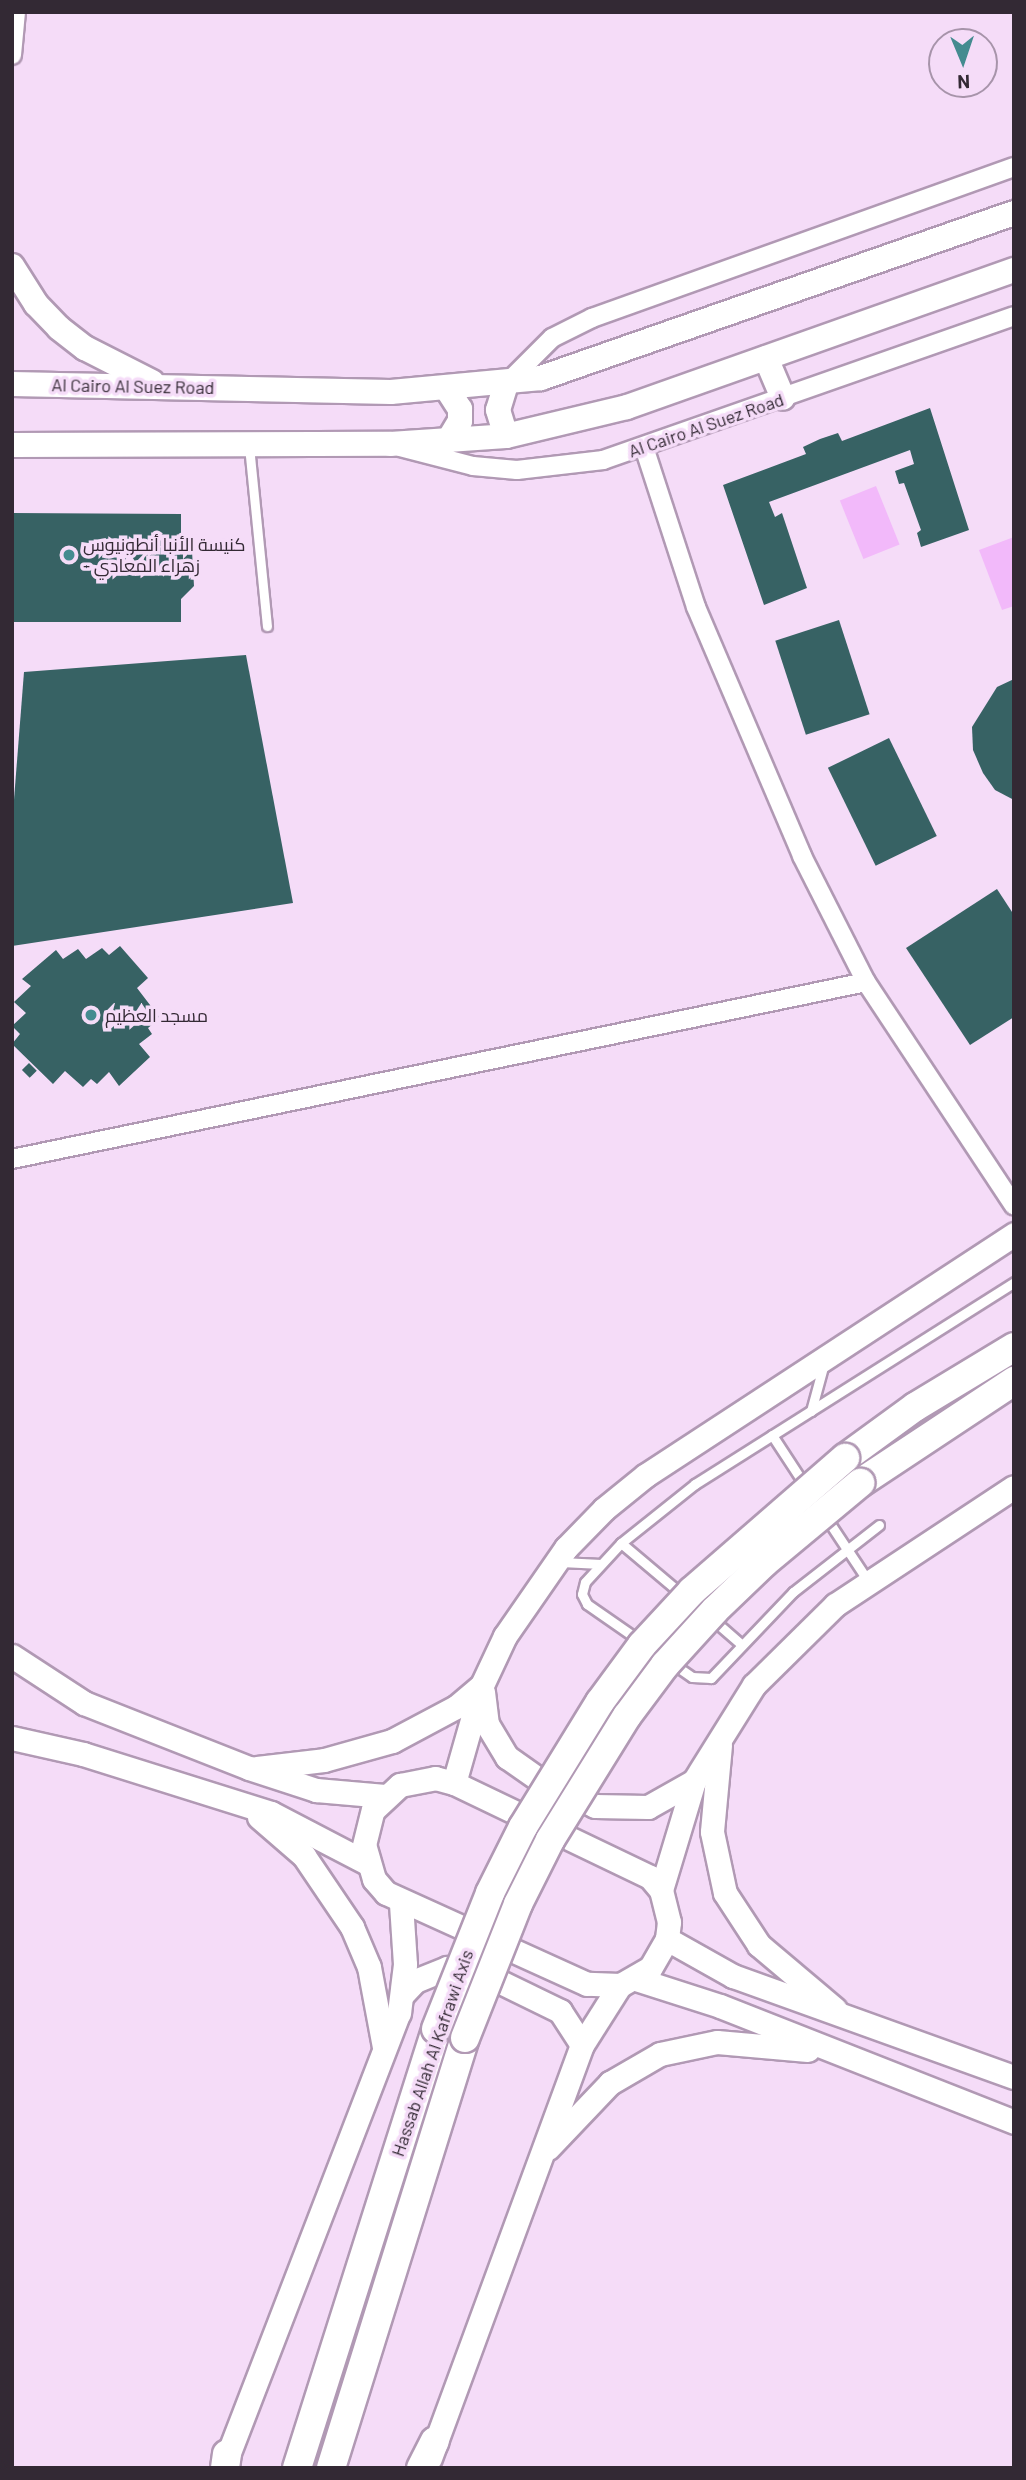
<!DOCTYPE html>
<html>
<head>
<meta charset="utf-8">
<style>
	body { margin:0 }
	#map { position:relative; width:1026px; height:2480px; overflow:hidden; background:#f5dcf8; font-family:Barlow,Cairo,sans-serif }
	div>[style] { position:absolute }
	.green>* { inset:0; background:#f2b9fa; transform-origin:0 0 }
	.building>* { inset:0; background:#376264; transform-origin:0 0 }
	.roads { filter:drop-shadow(2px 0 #b199b4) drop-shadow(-2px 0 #b199b4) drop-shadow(0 2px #b199b4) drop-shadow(0 -2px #b199b4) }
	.service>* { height:9px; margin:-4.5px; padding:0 4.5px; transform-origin:4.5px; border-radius:4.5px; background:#fff }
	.minor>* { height:18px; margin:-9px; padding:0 9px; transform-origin:9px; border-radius:9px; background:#fff }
	.tertiary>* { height:23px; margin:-11.5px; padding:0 11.5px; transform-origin:11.5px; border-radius:11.5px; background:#fff }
	.secondary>* { height:24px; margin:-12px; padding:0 12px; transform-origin:12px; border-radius:12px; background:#fff }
	.primary>* { height:28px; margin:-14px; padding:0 14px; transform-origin:14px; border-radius:14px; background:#fff }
	.bridges { filter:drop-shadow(2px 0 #b199b4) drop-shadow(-2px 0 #b199b4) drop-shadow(0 2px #b199b4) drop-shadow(0 -2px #b199b4) }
	.primary-bridge>* { height:28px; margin:-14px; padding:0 14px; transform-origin:14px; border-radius:14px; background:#fff }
	.dots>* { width:19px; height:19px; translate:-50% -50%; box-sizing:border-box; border:4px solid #f5dcf8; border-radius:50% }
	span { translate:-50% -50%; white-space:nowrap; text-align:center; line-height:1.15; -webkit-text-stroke:7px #f5dcf8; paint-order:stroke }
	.street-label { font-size:18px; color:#332934 }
	.poi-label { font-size:18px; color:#332934 }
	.left { translate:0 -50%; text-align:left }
	.frame { position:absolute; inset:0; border:14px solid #332934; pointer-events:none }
	.north { position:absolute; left:928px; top:28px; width:70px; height:70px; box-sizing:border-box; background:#f5dcf8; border:2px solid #a794aa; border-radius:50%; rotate:178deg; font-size:19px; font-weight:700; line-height:28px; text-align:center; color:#332934 }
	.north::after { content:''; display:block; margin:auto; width:24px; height:32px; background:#448b90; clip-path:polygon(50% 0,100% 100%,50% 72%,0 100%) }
</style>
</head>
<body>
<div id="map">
	<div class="green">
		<i style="left:876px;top:486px;width:63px;height:39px;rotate:68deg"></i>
		<i style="clip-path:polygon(1014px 537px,1014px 606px,1002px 610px,979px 550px)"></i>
	</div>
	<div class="building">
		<i style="clip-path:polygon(930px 408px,969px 530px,921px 547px,917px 533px,921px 530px,904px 483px,899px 484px,895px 471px,914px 464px,910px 450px,769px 502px,775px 517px,782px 513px,807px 588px,764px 605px,723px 485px,806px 454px,803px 447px,820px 439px,838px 433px,842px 441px)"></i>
		<i style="clip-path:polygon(12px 513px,181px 514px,181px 538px,192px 551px,194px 586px,181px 599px,181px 622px,12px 622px)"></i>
		<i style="left:839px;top:620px;width:99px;height:67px;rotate:72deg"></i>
		<i style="clip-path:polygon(246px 655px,293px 903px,12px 946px,12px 825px,24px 672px)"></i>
		<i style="clip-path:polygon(1014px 679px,1014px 800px,995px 790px,983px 773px,973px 750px,972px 727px,997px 687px)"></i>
		<i style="left:889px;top:738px;width:109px;height:68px;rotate:64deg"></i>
		<i style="clip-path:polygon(997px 889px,1014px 915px,1014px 1017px,970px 1045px,906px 948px)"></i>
		<i style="clip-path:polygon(120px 946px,148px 978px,137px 988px,160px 1018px,148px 1028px,152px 1034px,139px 1044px,150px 1057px,119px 1086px,109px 1072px,97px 1084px,91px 1079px,83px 1087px,65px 1071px,53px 1084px,12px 1044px,20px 1034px,12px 1026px,26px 1013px,14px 1002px,31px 986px,22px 979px,56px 950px,63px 959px,78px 949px,86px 959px,102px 948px,109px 955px)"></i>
		<i style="left:29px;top:1063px;width:11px;height:10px;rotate:45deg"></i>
	</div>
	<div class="roads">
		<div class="service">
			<i style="left:249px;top:446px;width:181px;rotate:84.3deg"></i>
			<i style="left:811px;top:1411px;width:50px;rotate:-74.8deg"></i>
			<i style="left:772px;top:1435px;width:62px;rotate:56.8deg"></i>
			<i style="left:825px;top:1516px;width:78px;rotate:56.5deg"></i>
			<i style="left:879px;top:1525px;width:109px;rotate:142.1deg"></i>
			<i style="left:793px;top:1592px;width:119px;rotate:133.6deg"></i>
			<i style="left:711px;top:1678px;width:19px;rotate:-177deg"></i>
			<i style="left:692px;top:1677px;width:128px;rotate:-145.2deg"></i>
			<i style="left:587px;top:1604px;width:11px;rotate:-117deg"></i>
			<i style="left:582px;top:1594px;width:12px;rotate:-76deg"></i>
			<i style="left:585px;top:1582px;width:53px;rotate:-47.3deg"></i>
			<i style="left:621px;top:1543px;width:95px;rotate:-38.6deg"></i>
			<i style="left:695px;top:1484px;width:378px;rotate:-32.3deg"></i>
			<i style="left:621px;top:1543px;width:82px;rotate:40.1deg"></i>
			<i style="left:561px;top:1562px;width:40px;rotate:2.9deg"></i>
			<i style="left:711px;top:1618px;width:41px;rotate:41.1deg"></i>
		</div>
		<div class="minor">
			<i style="left:12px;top:55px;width:43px;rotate:-84.7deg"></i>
			<i style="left:506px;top:384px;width:65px;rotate:-45deg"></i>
			<i style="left:552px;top:338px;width:45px;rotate:-26.6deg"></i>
			<i style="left:592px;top:318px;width:448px;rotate:-19.7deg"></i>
			<i style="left:400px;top:447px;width:75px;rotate:14.6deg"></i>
			<i style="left:473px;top:466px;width:44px;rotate:5.2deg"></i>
			<i style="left:517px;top:470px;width:87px;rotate:-6.6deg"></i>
			<i style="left:603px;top:460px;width:435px;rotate:-19.3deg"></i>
			<i style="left:644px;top:447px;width:168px;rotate:72deg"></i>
			<i style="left:696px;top:607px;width:271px;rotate:66.9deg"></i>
			<i style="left:802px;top:856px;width:141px;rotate:63.1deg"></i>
			<i style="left:866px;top:982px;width:268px;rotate:56.5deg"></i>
			<i style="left:12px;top:1159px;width:872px;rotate:-11.71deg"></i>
		</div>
		<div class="tertiary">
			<i style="left:12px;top:1656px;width:86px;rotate:33.1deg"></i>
			<i style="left:84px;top:1703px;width:177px;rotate:21.5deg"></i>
			<i style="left:249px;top:1768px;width:71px;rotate:18.2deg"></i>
			<i style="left:316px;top:1790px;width:69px;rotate:5deg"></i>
			<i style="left:483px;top:1692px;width:32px;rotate:83deg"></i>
			<i style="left:487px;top:1724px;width:39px;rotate:59deg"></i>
			<i style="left:507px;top:1757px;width:38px;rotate:35deg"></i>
			<i style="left:538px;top:1779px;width:63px;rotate:25.3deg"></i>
			<i style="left:595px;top:1806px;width:53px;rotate:1.1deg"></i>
			<i style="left:648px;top:1807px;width:53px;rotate:-29.5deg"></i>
			<i style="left:12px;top:1738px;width:73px;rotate:12.7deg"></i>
			<i style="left:83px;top:1754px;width:197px;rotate:17.4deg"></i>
			<i style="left:271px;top:1813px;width:108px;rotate:27.5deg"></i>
			<i style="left:720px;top:1745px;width:87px;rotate:95.3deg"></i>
			<i style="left:712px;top:1832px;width:62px;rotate:78deg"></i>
			<i style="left:725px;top:1893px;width:62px;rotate:56.8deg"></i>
			<i style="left:759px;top:1945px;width:99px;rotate:40.1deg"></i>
			<i style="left:257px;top:1768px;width:67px;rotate:-6.8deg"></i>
			<i style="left:324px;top:1760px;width:71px;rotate:-15.6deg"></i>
			<i style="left:392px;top:1741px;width:72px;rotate:-28deg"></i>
			<i style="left:456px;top:1707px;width:34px;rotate:-40deg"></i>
			<i style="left:435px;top:1778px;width:20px;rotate:15deg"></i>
			<i style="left:454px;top:1783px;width:217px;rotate:25.6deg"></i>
			<i style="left:650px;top:1877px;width:17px;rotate:50deg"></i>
			<i style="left:661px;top:1890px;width:33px;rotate:76deg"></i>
			<i style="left:669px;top:1922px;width:17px;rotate:97deg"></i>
			<i style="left:667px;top:1939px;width:34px;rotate:120deg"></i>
			<i style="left:650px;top:1968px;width:34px;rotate:150deg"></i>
			<i style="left:620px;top:1985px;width:33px;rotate:-178deg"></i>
			<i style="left:587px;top:1984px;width:221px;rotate:-155.6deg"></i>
			<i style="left:386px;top:1893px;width:18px;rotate:-131deg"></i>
			<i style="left:374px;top:1879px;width:35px;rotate:-106deg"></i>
			<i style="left:364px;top:1845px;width:36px;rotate:-76deg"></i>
			<i style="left:373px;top:1810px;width:37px;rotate:-43deg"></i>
			<i style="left:400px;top:1785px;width:36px;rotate:-11deg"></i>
			<i style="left:454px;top:1783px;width:102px;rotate:-74.1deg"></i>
			<i style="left:482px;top:1685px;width:54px;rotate:-64.9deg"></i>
			<i style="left:505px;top:1636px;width:107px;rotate:-55.3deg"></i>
			<i style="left:566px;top:1548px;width:54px;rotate:-45.7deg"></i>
			<i style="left:604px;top:1509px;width:54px;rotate:-39deg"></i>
			<i style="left:646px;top:1475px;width:440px;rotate:-33.2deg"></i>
			<i style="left:259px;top:1817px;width:60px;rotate:40.9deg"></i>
			<i style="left:304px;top:1856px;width:86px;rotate:55.9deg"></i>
			<i style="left:352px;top:1927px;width:43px;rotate:67deg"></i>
			<i style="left:369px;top:1967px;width:81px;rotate:79.4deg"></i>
			<i style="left:661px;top:1890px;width:114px;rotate:-73.2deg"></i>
			<i style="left:694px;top:1781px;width:113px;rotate:-58deg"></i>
			<i style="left:754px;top:1685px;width:114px;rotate:-44.6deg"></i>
			<i style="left:835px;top:1605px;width:214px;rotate:-33.4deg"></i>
			<i style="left:667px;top:1939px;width:76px;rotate:29.3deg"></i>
			<i style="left:733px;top:1976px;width:299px;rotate:19.8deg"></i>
			<i style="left:636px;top:1979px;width:88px;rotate:17.8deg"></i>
			<i style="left:720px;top:2006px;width:316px;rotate:21.5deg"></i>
			<i style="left:403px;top:1994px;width:18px;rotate:-47deg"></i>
			<i style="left:415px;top:1981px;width:35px;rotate:-22deg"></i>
			<i style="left:447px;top:1968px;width:35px;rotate:8deg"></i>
			<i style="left:482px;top:1973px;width:87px;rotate:26deg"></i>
			<i style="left:560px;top:2011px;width:40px;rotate:57.1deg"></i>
			<i style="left:548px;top:2148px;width:90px;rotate:-46.4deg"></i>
			<i style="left:610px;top:2083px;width:58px;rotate:-30.1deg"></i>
			<i style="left:660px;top:2054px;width:58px;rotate:-11.9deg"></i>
			<i style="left:717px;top:2042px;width:91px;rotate:5deg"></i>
			<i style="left:430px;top:2458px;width:440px;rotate:-69.8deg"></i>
			<i style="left:582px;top:2045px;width:71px;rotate:-57.7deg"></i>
			<i style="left:223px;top:2468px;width:488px;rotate:-68.9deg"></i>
			<i style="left:399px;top:2013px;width:49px;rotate:-83deg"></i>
			<i style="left:405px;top:1964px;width:61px;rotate:-93.8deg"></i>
		</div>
		<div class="secondary">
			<i style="left:12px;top:266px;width:45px;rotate:57.7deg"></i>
			<i style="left:36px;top:304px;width:33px;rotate:46deg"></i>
			<i style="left:59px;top:328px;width:33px;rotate:38deg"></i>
			<i style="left:85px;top:348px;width:75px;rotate:26.9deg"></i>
			<i style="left:766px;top:358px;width:43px;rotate:67deg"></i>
			<i style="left:12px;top:384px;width:379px;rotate:1.2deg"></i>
			<i style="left:391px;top:392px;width:151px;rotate:-5.3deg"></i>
			<i style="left:541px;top:378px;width:501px;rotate:-19.23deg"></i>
			<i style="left:506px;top:384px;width:27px;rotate:107deg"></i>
			<i style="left:498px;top:410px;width:27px;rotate:73deg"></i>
			<i style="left:447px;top:389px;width:24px;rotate:57deg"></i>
			<i style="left:460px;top:409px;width:12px;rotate:90deg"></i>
			<i style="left:460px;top:421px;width:23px;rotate:121deg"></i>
			<i style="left:12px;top:445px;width:378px;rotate:-0.2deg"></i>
			<i style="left:390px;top:444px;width:116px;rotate:-3.9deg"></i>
			<i style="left:506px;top:436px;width:124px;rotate:-13.5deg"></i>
			<i style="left:627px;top:407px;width:411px;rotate:-19.5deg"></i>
		</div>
		<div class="primary">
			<i style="left:845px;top:1458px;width:87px;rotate:-36.1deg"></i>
			<i style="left:915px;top:1407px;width:116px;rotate:-31.2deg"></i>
			<i style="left:860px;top:1483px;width:185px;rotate:-33.5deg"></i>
			<i style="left:225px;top:2468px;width:14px;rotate:-82deg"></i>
			<i style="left:297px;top:2468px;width:460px;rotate:-72.4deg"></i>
			<i style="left:331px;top:2468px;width:450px;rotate:-72.7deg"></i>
			<i style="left:421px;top:2468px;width:30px;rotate:-63deg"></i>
		</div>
	</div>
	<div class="bridges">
		<div class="primary-bridge">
			<i style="left:436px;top:2029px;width:146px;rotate:-68.3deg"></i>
			<i style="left:490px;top:1893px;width:74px;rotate:-63.4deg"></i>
			<i style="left:523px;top:1827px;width:147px;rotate:-58.4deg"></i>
			<i style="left:600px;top:1702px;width:71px;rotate:-53.6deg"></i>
			<i style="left:642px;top:1645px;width:74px;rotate:-47.2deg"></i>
			<i style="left:692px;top:1591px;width:203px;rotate:-41deg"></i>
			<i style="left:465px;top:2038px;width:144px;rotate:-68.4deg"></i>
			<i style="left:518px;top:1904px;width:72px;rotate:-63.4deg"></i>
			<i style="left:550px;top:1840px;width:146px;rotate:-58.2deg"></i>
			<i style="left:627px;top:1716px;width:64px;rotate:-53.3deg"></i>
			<i style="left:665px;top:1665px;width:74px;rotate:-47.7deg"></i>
			<i style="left:715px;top:1610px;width:69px;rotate:-43.8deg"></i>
			<i style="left:765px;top:1562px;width:124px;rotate:-39.7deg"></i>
		</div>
	</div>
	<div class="dots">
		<i style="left:69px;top:555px;background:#448b90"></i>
		<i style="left:91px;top:1015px;background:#448b90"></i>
	</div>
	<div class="street-label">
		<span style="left:133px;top:386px;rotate:1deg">Al Cairo Al Suez Road</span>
		<span style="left:706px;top:425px;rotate:-19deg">Al Cairo Al Suez Road</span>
		<span style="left:432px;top:2053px;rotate:-71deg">Hassab Allah Al Kafrawi Axis</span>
	</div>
	<div class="poi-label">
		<span class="left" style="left:83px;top:555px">كنيسة الأنبا أنطونيوس<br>- زهراء المعادي</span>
		<span class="left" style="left:105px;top:1015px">مسجد العظيم</span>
	</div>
	<div class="frame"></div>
	<div class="north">N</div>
</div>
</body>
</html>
